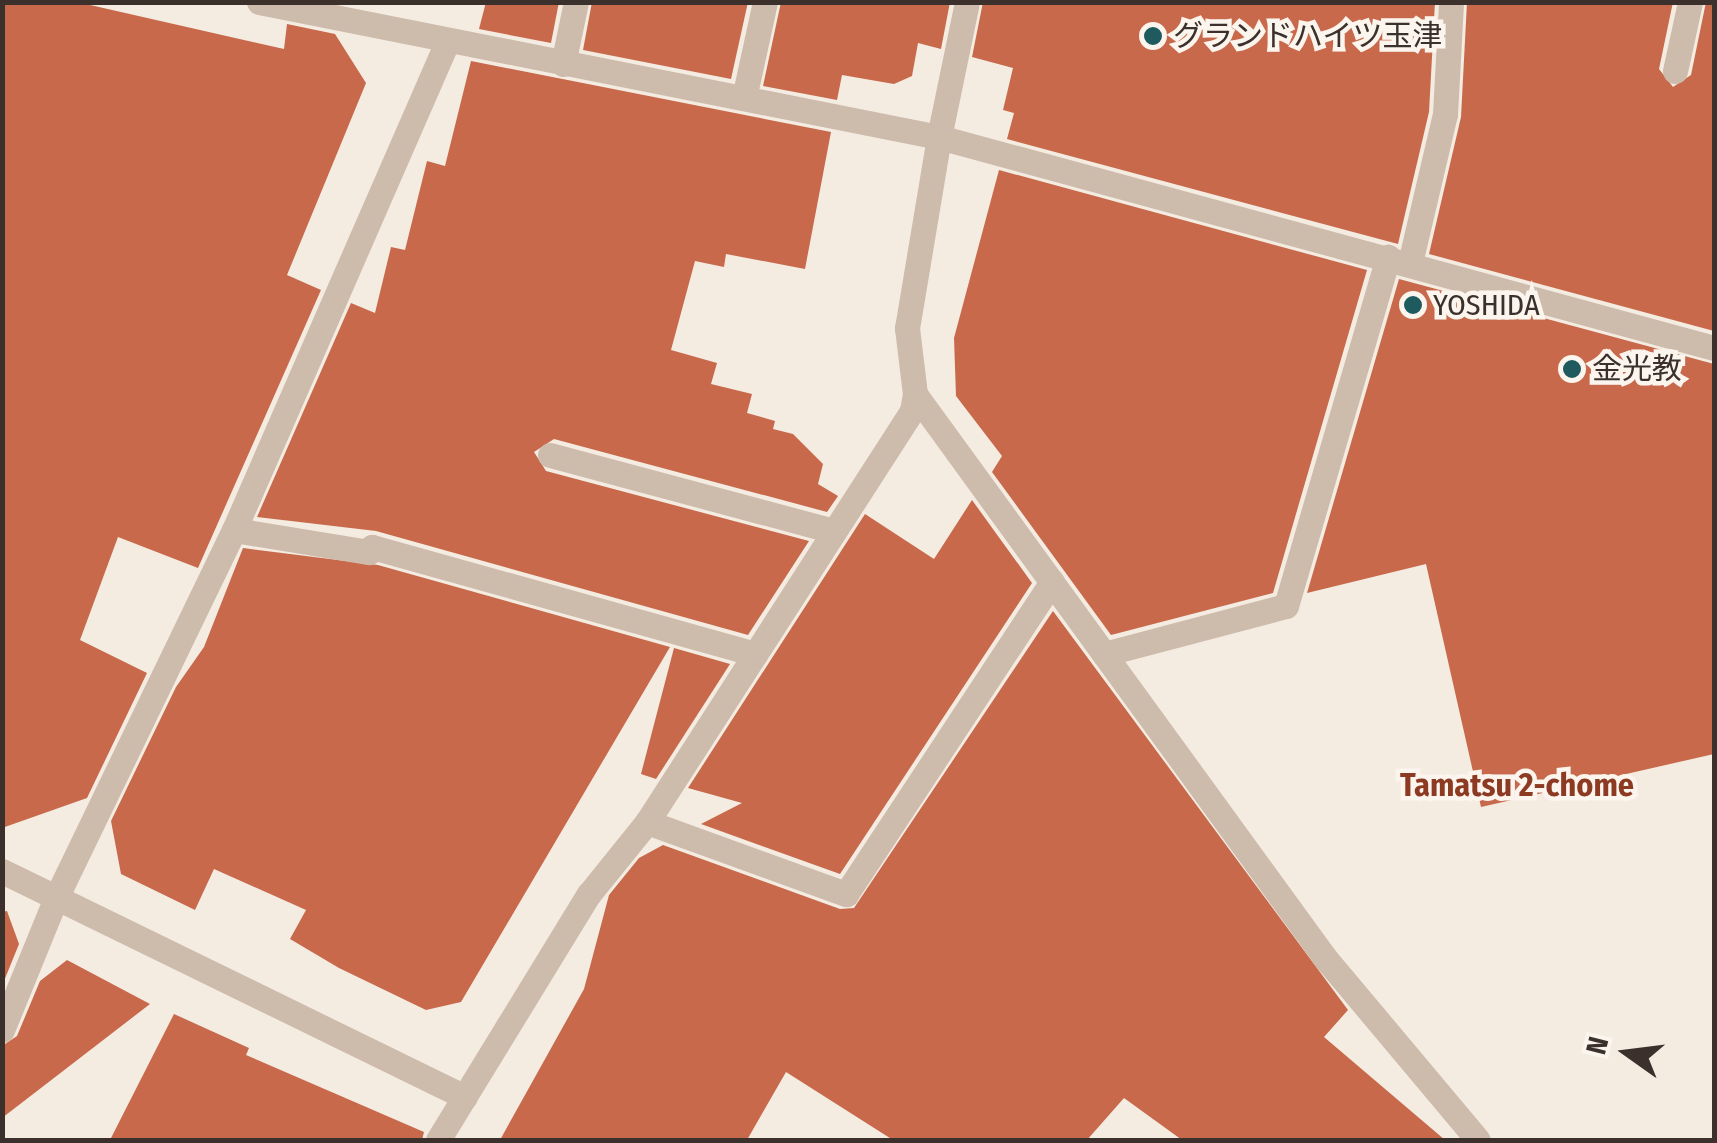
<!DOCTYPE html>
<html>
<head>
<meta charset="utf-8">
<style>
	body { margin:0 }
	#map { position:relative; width:1717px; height:1143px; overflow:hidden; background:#f4ebe1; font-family:"Fira Sans Condensed","Noto Sans JP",sans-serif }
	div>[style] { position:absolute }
	.building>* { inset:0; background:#c8694b }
	.service>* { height:25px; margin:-12.5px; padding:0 12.5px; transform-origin:12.5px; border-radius:12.5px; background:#cdbbac }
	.minor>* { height:25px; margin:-12.5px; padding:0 12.5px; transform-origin:12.5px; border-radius:12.5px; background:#cdbbac }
	.tertiary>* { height:25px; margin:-12.5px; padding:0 12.5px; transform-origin:12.5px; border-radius:12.5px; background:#cdbbac }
	.dots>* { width:28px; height:28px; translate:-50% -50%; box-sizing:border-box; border:5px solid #fbf5ee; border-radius:50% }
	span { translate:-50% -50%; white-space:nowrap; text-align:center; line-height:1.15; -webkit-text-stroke:9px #fbf5ee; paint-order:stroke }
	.poi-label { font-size:30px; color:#3b302b }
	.left { translate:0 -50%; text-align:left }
	.neighbourhood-label { font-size:32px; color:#8c3b22; font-weight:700 }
	.frame { position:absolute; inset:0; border:5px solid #3b302b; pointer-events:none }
	.north { position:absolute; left:1577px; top:1003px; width:100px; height:100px; -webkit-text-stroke:8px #fbf5ee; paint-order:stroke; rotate:284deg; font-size:28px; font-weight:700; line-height:40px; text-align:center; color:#3b302b }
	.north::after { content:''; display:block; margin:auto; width:35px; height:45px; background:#3b302b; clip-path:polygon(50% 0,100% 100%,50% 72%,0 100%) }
</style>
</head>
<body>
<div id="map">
	<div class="building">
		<i style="clip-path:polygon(2px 2px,77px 2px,284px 49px,287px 24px,335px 34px,366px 83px,287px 275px,321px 290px,198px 568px,118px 537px,80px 640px,147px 673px,87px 798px,2px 828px)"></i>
		<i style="clip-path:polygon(486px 2px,559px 2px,551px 43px,479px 29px)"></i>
		<i style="clip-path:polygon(592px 2px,748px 2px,731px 79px,583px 50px)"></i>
		<i style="clip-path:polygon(781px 2px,950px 2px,941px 49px,918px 43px,912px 76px,894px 84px,842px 75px,837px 100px,763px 86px)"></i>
		<i style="clip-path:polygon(983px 2px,1435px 2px,1429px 112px,1398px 244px,1007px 139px,1014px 113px,1003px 110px,1013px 68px,972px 57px)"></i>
		<i style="clip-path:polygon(1467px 2px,1673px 2px,1659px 69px,1673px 87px,1691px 75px,1706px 2px,1714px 2px,1714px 331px,1429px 254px,1461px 117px)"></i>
		<i style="clip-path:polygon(471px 61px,831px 132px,805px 269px,726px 254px,724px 267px,695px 261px,671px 350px,717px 363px,711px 384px,752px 394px,747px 413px,775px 421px,773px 429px,793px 434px,823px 464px,818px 484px,838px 496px,827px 512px,554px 439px,534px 452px,546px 471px,809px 541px,748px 635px,376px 531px,257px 517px,351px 303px,375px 313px,391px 247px,405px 250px,427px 161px,445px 166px)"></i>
		<i style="clip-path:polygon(999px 170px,1367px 270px,1273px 593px,1111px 635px,992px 472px,1002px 456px,956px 396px,954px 338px)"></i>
		<i style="clip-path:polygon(1399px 279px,1714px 364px,1714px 754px,1481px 807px,1426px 564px,1307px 593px)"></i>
		<i style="clip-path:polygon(972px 500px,1032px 583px,840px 874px,701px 824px,742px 803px,688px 788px,865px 514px,934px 559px)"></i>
		<i style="clip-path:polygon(243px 548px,378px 565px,670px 647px,461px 1002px,426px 1010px,339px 968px,290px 939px,306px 910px,214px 869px,195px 910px,121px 874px,111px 821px,176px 687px,204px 647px)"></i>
		<i style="clip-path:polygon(1053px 611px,1348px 1010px,1324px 1037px,1445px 1140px,1182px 1140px,1124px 1098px,1087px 1140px,893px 1140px,786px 1072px,747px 1140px,500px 1140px,584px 989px,609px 895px,639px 858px,663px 845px,840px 909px,854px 908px)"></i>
		<i style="clip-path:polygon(674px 648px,730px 664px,656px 779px,641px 774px)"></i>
		<i style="clip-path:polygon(7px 911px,19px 944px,2px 986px,2px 912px)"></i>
		<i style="clip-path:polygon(67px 960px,150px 1004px,2px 1118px,2px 1046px,17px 1036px,40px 981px)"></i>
		<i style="clip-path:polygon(174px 1014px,249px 1048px,246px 1055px,424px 1132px,422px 1140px,110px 1140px)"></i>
	</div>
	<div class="service">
		<i style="left:744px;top:98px;width:98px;rotate:-77.7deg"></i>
		<i style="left:550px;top:455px;width:294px;rotate:15deg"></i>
	</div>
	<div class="minor">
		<i style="left:967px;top:2px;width:138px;rotate:101.7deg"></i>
		<i style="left:939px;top:137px;width:803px;rotate:15.23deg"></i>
		<i style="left:563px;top:64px;width:63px;rotate:-78.2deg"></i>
		<i style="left:1675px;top:71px;width:71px;rotate:-77.7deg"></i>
		<i style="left:1410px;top:263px;width:153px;rotate:-76.8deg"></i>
		<i style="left:1445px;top:114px;width:112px;rotate:-86.9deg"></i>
		<i style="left:915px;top:394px;width:699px;rotate:53.97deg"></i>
		<i style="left:1326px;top:959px;width:236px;rotate:50deg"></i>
		<i style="left:234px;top:530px;width:137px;rotate:9.3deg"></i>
		<i style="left:369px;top:552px;width:6px;rotate:-59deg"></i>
		<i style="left:372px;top:547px;width:398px;rotate:15.6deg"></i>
		<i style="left:1104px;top:654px;width:188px;rotate:-14.8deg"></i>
		<i style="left:1286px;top:606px;width:364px;rotate:-73.7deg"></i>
		<i style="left:647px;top:822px;width:212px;rotate:19.9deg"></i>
		<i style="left:846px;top:894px;width:374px;rotate:-56.6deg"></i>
		<i style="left:2px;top:1030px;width:143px;rotate:-67.8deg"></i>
		<i style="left:56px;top:898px;width:409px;rotate:-64.2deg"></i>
		<i style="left:234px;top:530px;width:532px;rotate:-66.42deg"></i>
		<i style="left:438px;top:1140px;width:289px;rotate:-58.5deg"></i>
		<i style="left:589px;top:894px;width:92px;rotate:-51.1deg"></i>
		<i style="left:647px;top:822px;width:489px;rotate:-57.2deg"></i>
		<i style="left:912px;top:411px;width:17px;rotate:-80deg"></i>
	</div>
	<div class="tertiary">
		<i style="left:259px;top:2px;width:693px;rotate:11.23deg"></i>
		<i style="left:939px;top:137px;width:194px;rotate:99.5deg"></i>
		<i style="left:907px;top:328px;width:66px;rotate:83.1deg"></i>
		<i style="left:2px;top:871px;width:515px;rotate:26.02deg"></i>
	</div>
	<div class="dots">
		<i style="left:1153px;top:36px;background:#1f5a5e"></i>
		<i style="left:1413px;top:305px;background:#1f5a5e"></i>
		<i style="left:1572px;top:369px;background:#1f5a5e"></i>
	</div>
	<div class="poi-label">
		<span class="left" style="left:1173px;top:36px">グランドハイツ玉津</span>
		<span class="left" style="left:1433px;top:305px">YOSHIDA</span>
		<span class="left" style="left:1592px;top:369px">金光教</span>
	</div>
	<div class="neighbourhood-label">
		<span style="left:1517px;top:785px">Tamatsu 2-chome</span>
	</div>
	<div class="frame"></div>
	<div class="north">N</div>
</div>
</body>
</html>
